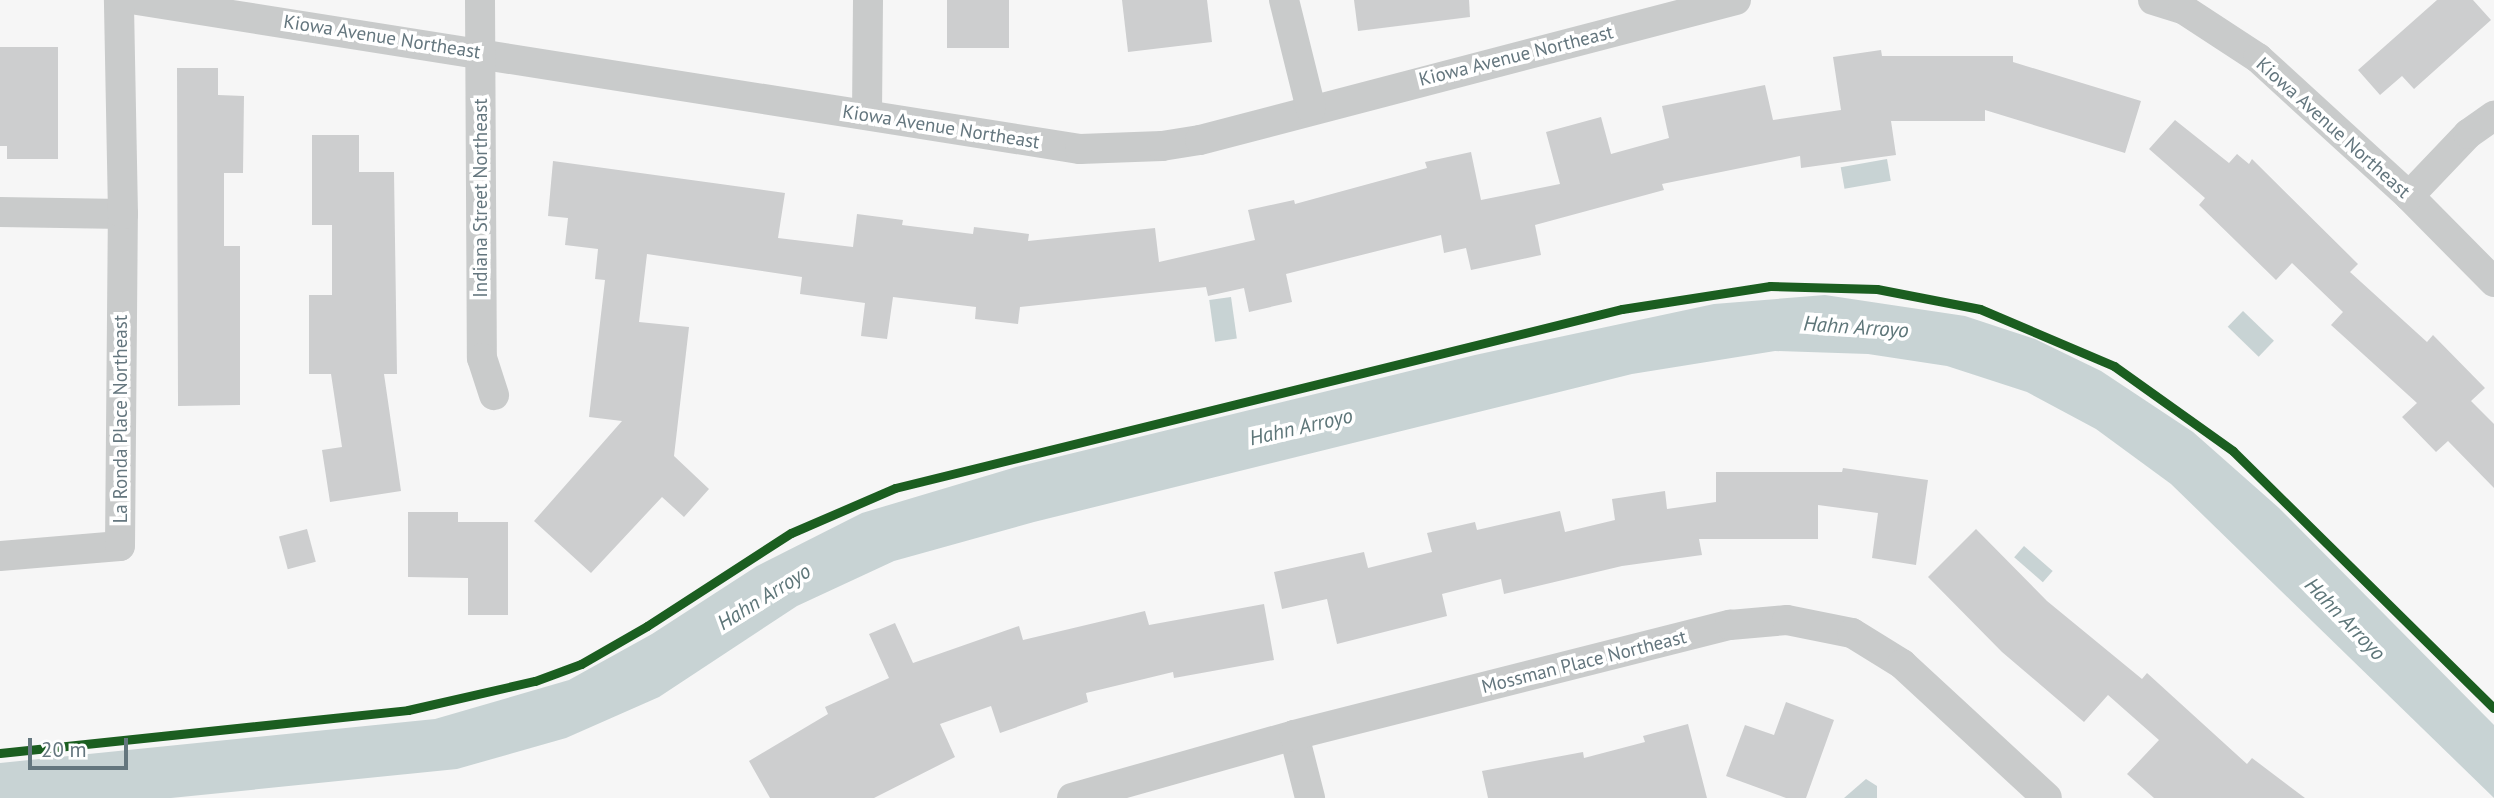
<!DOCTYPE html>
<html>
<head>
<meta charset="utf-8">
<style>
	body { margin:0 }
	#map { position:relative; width:2494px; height:798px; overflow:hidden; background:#f6f6f6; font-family:"PT Sans",sans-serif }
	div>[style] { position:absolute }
	.water>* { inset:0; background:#c8d3d4; transform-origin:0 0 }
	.building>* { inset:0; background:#cdcecf; transform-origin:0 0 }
	.minor>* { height:30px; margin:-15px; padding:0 15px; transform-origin:15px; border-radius:15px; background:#c9cbcb }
	.cycleway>* { height:9px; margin:-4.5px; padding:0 4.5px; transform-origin:4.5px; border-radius:4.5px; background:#1b5e20 }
	span { translate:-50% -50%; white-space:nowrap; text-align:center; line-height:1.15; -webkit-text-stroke:7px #fff; paint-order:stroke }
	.street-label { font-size:19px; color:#64767e }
	.water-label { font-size:21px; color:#5e7679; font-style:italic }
	.scale { position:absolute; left:28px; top:738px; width:100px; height:32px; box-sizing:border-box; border:4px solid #64767e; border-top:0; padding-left:9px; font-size:21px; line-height:24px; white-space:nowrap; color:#64767e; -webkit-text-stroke:5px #fff; paint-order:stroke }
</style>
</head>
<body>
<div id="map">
	<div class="water">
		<i style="left:1887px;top:159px;width:22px;height:47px;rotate:80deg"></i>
		<i style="clip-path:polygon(1825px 295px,1965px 316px,2035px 339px,2101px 371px,2193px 432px,2279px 508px,2494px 725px,2494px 798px,2171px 484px,2096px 429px,2027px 392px,1947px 366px,1868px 354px,1775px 351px,1632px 374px,1034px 522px,894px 561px,797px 606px,659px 697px,566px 738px,457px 769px,171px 798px,0 798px,0 763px,435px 719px,569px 680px,652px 634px,757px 566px,862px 513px,1016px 467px,1475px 355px,1714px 304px)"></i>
		<i style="left:1231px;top:297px;width:42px;height:22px;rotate:82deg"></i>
		<i style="left:2243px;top:311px;width:43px;height:22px;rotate:44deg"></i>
		<i style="left:2024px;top:546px;width:38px;height:15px;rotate:41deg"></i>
		<i style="clip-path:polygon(1866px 779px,1877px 786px,1877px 798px,1844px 798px)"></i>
	</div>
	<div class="building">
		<i style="left:947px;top:0;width:62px;height:48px"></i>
		<i style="clip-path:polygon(1122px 0,1207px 0,1212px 42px,1128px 52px)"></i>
		<i style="clip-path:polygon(1354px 0,1469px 0,1470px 17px,1358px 31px)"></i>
		<i style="clip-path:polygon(2437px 0,2473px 0,2491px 20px,2414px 89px,2402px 76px,2380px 95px,2358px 70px)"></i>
		<i style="clip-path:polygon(0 47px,58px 47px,58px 159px,7px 159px,7px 146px,0 146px)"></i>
		<i style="clip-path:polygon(1881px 50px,1882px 56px,2013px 56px,2013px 62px,2141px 101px,2125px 153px,1985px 110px,1985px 121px,1891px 121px,1896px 155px,1801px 168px,1800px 156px,1662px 184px,1664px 190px,1535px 225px,1541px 255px,1471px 270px,1466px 248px,1444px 253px,1441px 235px,1286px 274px,1292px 302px,1249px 312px,1244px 288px,1208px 296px,1206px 287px,1020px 307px,1018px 324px,975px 319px,976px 307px,893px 297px,887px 339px,861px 336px,865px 303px,800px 294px,802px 277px,647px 254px,639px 322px,689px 327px,674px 456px,709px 489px,684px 517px,662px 497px,591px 573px,534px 521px,622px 421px,589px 417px,605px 280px,595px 279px,598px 249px,565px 245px,568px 218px,548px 216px,553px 161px,785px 193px,778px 238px,853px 247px,857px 214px,903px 220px,902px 225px,973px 234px,974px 227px,1029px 234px,1028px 241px,1155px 228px,1159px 262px,1255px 240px,1248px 210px,1294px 200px,1295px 204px,1427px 168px,1425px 162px,1471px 152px,1481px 200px,1560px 184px,1546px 132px,1601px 117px,1611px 154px,1669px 138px,1662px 106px,1765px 85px,1773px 120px,1841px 110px,1833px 57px)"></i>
		<i style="clip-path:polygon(177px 68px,218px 68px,218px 95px,244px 96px,243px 173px,224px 173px,224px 246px,240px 246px,240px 405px,178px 406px)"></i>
		<i style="clip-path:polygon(2175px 120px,2229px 163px,2237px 154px,2249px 164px,2252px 159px,2358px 264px,2350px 272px,2427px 342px,2433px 335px,2485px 388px,2471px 401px,2494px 424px,2494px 488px,2448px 441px,2436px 452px,2402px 417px,2417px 403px,2331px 325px,2343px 312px,2292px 263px,2276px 280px,2199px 205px,2205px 198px,2149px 149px)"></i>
		<i style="clip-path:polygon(312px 135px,359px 135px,359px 172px,394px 172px,397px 374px,384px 374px,401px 491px,330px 502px,322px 450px,342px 447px,331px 374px,309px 374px,309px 295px,332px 295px,332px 225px,312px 225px)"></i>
		<i style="clip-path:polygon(1843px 468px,1928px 480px,1916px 565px,1872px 558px,1878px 513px,1818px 505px,1818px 539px,1699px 539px,1702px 555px,1622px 566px,1504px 594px,1501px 579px,1442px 594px,1447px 616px,1337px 644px,1327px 599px,1282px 609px,1274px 572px,1364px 552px,1368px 568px,1432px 552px,1427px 533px,1475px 522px,1477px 530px,1560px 511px,1565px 532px,1615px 520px,1612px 499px,1665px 491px,1667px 509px,1716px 502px,1716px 472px,1842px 472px)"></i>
		<i style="clip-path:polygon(408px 512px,458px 512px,458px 522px,508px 522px,508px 615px,468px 615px,468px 578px,408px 577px)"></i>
		<i style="left:307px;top:529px;width:34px;height:29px;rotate:75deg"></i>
		<i style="clip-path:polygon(1976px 529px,2047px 601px,2142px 679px,2147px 673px,2247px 764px,2252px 758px,2305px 798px,2154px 798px,2127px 774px,2159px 740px,2108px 695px,2084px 722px,2002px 652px,1928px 577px)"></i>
		<i style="clip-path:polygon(1264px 604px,1274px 660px,1174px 678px,1173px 672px,1086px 693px,1088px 702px,1000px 733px,991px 706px,940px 724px,955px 757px,874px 798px,770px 798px,749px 761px,828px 714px,825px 707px,889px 678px,869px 634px,895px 623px,913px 663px,1019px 626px,1023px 640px,1145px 611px,1149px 625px)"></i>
		<i style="clip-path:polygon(1786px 702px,1834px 720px,1806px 798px,1786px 798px,1726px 776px,1745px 725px,1774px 735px)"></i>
		<i style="clip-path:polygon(1688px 724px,1707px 798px,1488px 798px,1482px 771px,1583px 752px,1584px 758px,1645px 742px,1643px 736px)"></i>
	</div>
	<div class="minor">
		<i style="left:137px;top:0;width:955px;rotate:8.98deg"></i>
		<i style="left:1080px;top:149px;width:82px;rotate:-2.1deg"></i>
		<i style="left:1162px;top:146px;width:38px;rotate:-9deg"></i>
		<i style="left:1200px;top:140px;width:554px;rotate:-14.64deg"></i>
		<i style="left:480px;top:0;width:358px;rotate:89.7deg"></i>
		<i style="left:482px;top:358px;width:39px;rotate:72deg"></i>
		<i style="left:1284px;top:0;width:112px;rotate:76.1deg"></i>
		<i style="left:2153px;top:0;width:31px;rotate:17deg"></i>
		<i style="left:2183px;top:9px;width:90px;rotate:33.2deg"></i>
		<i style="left:2258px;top:58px;width:205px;rotate:42.4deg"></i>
		<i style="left:2409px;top:196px;width:121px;rotate:45.3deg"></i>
		<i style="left:867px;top:115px;width:115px;rotate:-89.5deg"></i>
		<i style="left:2409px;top:196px;width:86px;rotate:-46.4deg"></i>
		<i style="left:2468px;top:134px;width:32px;rotate:-35deg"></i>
		<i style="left:0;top:212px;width:123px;rotate:0.9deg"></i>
		<i style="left:0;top:556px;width:120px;rotate:-4.8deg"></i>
		<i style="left:120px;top:546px;width:332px;rotate:-89.5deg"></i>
		<i style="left:123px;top:214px;width:214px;rotate:-91.1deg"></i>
		<i style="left:1294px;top:735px;width:65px;rotate:75.7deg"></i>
		<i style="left:1072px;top:798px;width:231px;rotate:-15.8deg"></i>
		<i style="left:1294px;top:735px;width:450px;rotate:-14.2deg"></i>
		<i style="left:1730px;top:625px;width:57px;rotate:-5deg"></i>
		<i style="left:1787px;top:620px;width:66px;rotate:11.3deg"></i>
		<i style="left:1852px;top:633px;width:59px;rotate:31.8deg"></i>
		<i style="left:1902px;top:664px;width:197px;rotate:42.7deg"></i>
	</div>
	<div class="cycleway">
		<i style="left:0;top:753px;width:410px;rotate:-6deg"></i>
		<i style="left:408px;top:710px;width:130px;rotate:-12.9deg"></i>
		<i style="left:535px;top:681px;width:49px;rotate:-20.3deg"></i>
		<i style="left:581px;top:664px;width:76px;rotate:-29.9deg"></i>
		<i style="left:647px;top:626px;width:171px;rotate:-32.9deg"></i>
		<i style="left:791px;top:533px;width:113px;rotate:-23.4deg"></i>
		<i style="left:895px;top:488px;width:749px;rotate:-13.83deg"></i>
		<i style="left:1622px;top:309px;width:150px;rotate:-8.8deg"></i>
		<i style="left:1770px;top:286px;width:107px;rotate:1.6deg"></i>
		<i style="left:1877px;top:289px;width:105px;rotate:11deg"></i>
		<i style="left:1980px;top:309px;width:146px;rotate:23deg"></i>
		<i style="left:2114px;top:366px;width:146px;rotate:35.5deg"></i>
		<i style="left:2233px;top:451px;width:366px;rotate:44.6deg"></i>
	</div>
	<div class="street-label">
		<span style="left:382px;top:37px;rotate:9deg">Kiowa Avenue Northeast</span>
		<span style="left:1516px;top:56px;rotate:-14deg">Kiowa Avenue Northeast</span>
		<span style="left:941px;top:127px;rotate:9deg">Kiowa Avenue Northeast</span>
		<span style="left:2333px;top:128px;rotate:42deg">Kiowa Avenue Northeast</span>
		<span style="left:481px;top:198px;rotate:-90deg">Indiana Street Northeast</span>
		<span style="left:121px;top:419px;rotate:-90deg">La Ronda Place Northeast</span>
		<span style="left:1584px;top:662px;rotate:-14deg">Mossman Place Northeast</span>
	</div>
	<div class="water-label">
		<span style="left:1856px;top:327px;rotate:4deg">Hahn Arroyo</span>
		<span style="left:1301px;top:427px;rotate:-13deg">Hahn Arroyo</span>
		<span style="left:764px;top:597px;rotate:-32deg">Hahn Arroyo</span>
		<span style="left:2345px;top:619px;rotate:46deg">Hahn Arroyo</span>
	</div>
	<div class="scale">20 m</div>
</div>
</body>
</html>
